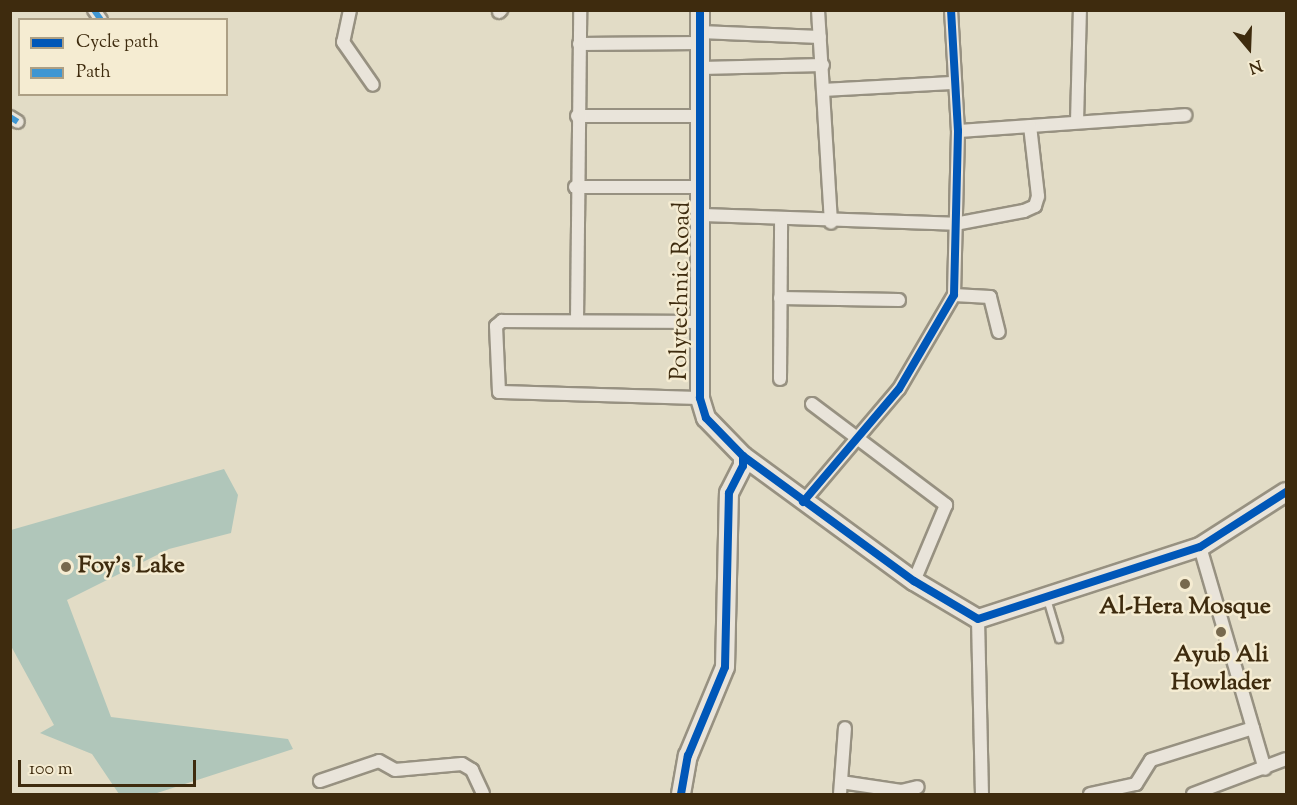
<!DOCTYPE html>
<html>
<head>
<meta charset="utf-8">
<style>
	body { margin:0 }
	#map { position:relative; width:1297px; height:805px; overflow:hidden; background:#e2dcc6; font-family:"Sorts Mill Goudy",serif }
	div>[style] { position:absolute }
	.water>* { inset:0; background:#b0c6ba }
	.roads { filter:drop-shadow(2px 0 #979181) drop-shadow(-2px 0 #979181) drop-shadow(0 2px #979181) drop-shadow(0 -2px #979181) }
	.lane>* { height:6px; margin:-3px; padding:0 3px; transform-origin:3px; border-radius:3px; background:#e9e4da }
	.street>* { height:12px; margin:-6px; padding:0 6px; transform-origin:6px; border-radius:6px; background:#e9e4da }
	.secondary>* { height:18px; margin:-9px; padding:0 9px; transform-origin:9px; border-radius:9px; background:#e9e4da }
	.quiet>* { height:6px; margin-top:-3px; transform-origin:0; background:repeating-linear-gradient(90deg,#3f96d2 0 12px,transparent 0 18px) }
	.cycleway>* { height:8px; margin:-4px; padding:0 4px; transform-origin:4px; border-radius:4px; background:#0057b8 }
	.dots>* { width:16px; height:16px; translate:-50% -50%; box-sizing:border-box; border:3px solid #f5ecd2; border-radius:50% }
	span { translate:-50% -50%; white-space:nowrap; text-align:center; line-height:1.15; -webkit-text-stroke:5px #f5ecd2; paint-order:stroke }
	.street-label { font-size:24px; color:#3e2b0e }
	.poi-label { font-size:24px; color:#3e2b0e; font-weight:700 }
	.left { translate:0 -50%; text-align:left }
	.frame { position:absolute; inset:0; border:12px solid #3e2b0e; pointer-events:none }
	.legend { position:absolute; left:18px; top:18px; width:210px; height:78px; box-sizing:border-box; background:#f5ecd2; border:2px solid #ac9f84; margin:0; padding:8px 10px; list-style:none; font-size:18px; color:#3e2b0e }
	.legend li { display:flex; align-items:center; gap:12px; height:30px }
	.legend b { width:30px; border:2px solid #ac9f84 }
	.north { position:absolute; left:1219px; top:18px; width:60px; height:60px; -webkit-text-stroke:4px #f5ecd2; paint-order:stroke; rotate:161deg; font-size:16px; font-weight:700; line-height:24px; text-align:center; color:#3e2b0e }
	.north::after { content:''; display:block; margin:auto; width:21px; height:27px; background:#3e2b0e; clip-path:polygon(50% 0,100% 100%,50% 72%,0 100%) }
	.scale { position:absolute; left:18px; top:760px; width:178px; height:27px; box-sizing:border-box; border:3px solid #3e2b0e; border-top:0; padding-left:8px; font-size:18px; line-height:21px; white-space:nowrap; color:#3e2b0e; -webkit-text-stroke:4px #f5ecd2; paint-order:stroke }
</style>
</head>
<body>
<div id="map">
	<div class="water">
		<i style="clip-path:polygon(224px 469px,238px 495px,231px 533px,169px 549px,67px 600px,111px 717px,288px 739px,293px 749px,154px 794px,119px 794px,92px 754px,40px 733px,54px 725px,11px 646px,11px 530px)"></i>
	</div>
	<div class="roads">
		<div class="lane">
			<i style="left:1047px;top:599px;width:42px;rotate:73.3deg"></i>
		</div>
		<div class="street">
			<i style="left:94px;top:10px;width:12px;rotate:55deg"></i>
			<i style="left:350px;top:10px;width:33px;rotate:102deg"></i>
			<i style="left:343px;top:42px;width:52px;rotate:55.1deg"></i>
			<i style="left:818px;top:10px;width:213px;rotate:86.5deg"></i>
			<i style="left:499px;top:12px;width:3px;rotate:-45deg"></i>
			<i style="left:700px;top:32px;width:120px;rotate:2.4deg"></i>
			<i style="left:579px;top:44px;width:121px;rotate:-0.5deg"></i>
			<i style="left:701px;top:68px;width:122px;rotate:-1.4deg"></i>
			<i style="left:824px;top:90px;width:131px;rotate:-3.1deg"></i>
			<i style="left:577px;top:116px;width:125px"></i>
			<i style="left:10px;top:117px;width:9px;rotate:32deg"></i>
			<i style="left:1077px;top:122px;width:112px;rotate:-88.5deg"></i>
			<i style="left:958px;top:131px;width:228px;rotate:-4deg"></i>
			<i style="left:575px;top:187px;width:128px"></i>
			<i style="left:703px;top:215px;width:252px;rotate:2deg"></i>
			<i style="left:955px;top:224px;width:70px;rotate:-10.7deg"></i>
			<i style="left:1024px;top:211px;width:12px;rotate:-24deg"></i>
			<i style="left:1035px;top:206px;width:10px;rotate:-73deg"></i>
			<i style="left:1038px;top:196px;width:70px;rotate:-96.5deg"></i>
			<i style="left:954px;top:295px;width:36px;rotate:3deg"></i>
			<i style="left:990px;top:297px;width:36px;rotate:76deg"></i>
			<i style="left:780px;top:298px;width:119px;rotate:1deg"></i>
			<i style="left:577px;top:321px;width:311px;rotate:-89.4deg"></i>
			<i style="left:780px;top:379px;width:161px;rotate:-89.6deg"></i>
			<i style="left:700px;top:398px;width:201px;rotate:-178.3deg"></i>
			<i style="left:499px;top:392px;width:66px;rotate:-92.6deg"></i>
			<i style="left:496px;top:326px;width:8px;rotate:-40deg"></i>
			<i style="left:502px;top:321px;width:199px;rotate:0.3deg"></i>
			<i style="left:812px;top:404px;width:168px;rotate:37deg"></i>
			<i style="left:946px;top:505px;width:82px;rotate:112.8deg"></i>
			<i style="left:803px;top:502px;width:148px;rotate:-49.7deg"></i>
			<i style="left:899px;top:389px;width:109px;rotate:-59.7deg"></i>
			<i style="left:954px;top:295px;width:164px;rotate:-88.6deg"></i>
			<i style="left:958px;top:131px;width:121px;rotate:-93.3deg"></i>
			<i style="left:1200px;top:547px;width:231px;rotate:73.7deg"></i>
			<i style="left:978px;top:619px;width:175px;rotate:88.7deg"></i>
			<i style="left:320px;top:781px;width:62px;rotate:-18.7deg"></i>
			<i style="left:379px;top:761px;width:18px;rotate:29deg"></i>
			<i style="left:395px;top:770px;width:67px;rotate:-5.1deg"></i>
			<i style="left:462px;top:764px;width:12px;rotate:31deg"></i>
			<i style="left:472px;top:770px;width:26px;rotate:65deg"></i>
			<i style="left:841px;top:782px;width:61px;rotate:8.5deg"></i>
			<i style="left:901px;top:791px;width:17px;rotate:-13deg"></i>
			<i style="left:840px;top:794px;width:66px;rotate:-85.7deg"></i>
			<i style="left:1090px;top:794px;width:47px;rotate:-12.3deg"></i>
			<i style="left:1136px;top:784px;width:28px;rotate:-58deg"></i>
			<i style="left:1151px;top:760px;width:107px;rotate:-17.4deg"></i>
			<i style="left:1193px;top:794px;width:99px;rotate:-20.6deg"></i>
		</div>
		<div class="secondary">
			<i style="left:743px;top:456px;width:212px;rotate:36.2deg"></i>
			<i style="left:914px;top:581px;width:74px;rotate:30.7deg"></i>
			<i style="left:978px;top:619px;width:233px;rotate:-18deg"></i>
			<i style="left:1200px;top:547px;width:102px;rotate:-32.6deg"></i>
			<i style="left:681px;top:794px;width:39px;rotate:-80deg"></i>
			<i style="left:688px;top:756px;width:96px;rotate:-67.4deg"></i>
			<i style="left:725px;top:667px;width:174px;rotate:-88.7deg"></i>
			<i style="left:729px;top:493px;width:30px;rotate:-63deg"></i>
			<i style="left:743px;top:466px;width:10px;rotate:-90deg"></i>
			<i style="left:743px;top:456px;width:53px;rotate:-134.2deg"></i>
			<i style="left:706px;top:418px;width:21px;rotate:-107deg"></i>
			<i style="left:700px;top:398px;width:388px;rotate:-90deg"></i>
		</div>
	</div>
	<div class="quiet">
		<i style="left:94px;top:10px;width:12px;rotate:55deg"></i>
		<i style="left:10px;top:117px;width:9px;rotate:32deg"></i>
	</div>
	<div class="cycleway">
		<i style="left:743px;top:456px;width:212px;rotate:36.2deg"></i>
		<i style="left:914px;top:581px;width:74px;rotate:30.7deg"></i>
		<i style="left:978px;top:619px;width:233px;rotate:-18deg"></i>
		<i style="left:1200px;top:547px;width:102px;rotate:-32.6deg"></i>
		<i style="left:803px;top:502px;width:148px;rotate:-49.7deg"></i>
		<i style="left:899px;top:389px;width:109px;rotate:-59.7deg"></i>
		<i style="left:954px;top:295px;width:164px;rotate:-88.6deg"></i>
		<i style="left:958px;top:131px;width:121px;rotate:-93.3deg"></i>
		<i style="left:681px;top:794px;width:39px;rotate:-80deg"></i>
		<i style="left:688px;top:756px;width:96px;rotate:-67.4deg"></i>
		<i style="left:725px;top:667px;width:174px;rotate:-88.7deg"></i>
		<i style="left:729px;top:493px;width:30px;rotate:-63deg"></i>
		<i style="left:743px;top:466px;width:10px;rotate:-90deg"></i>
		<i style="left:743px;top:456px;width:53px;rotate:-134.2deg"></i>
		<i style="left:706px;top:418px;width:21px;rotate:-107deg"></i>
		<i style="left:700px;top:398px;width:388px;rotate:-90deg"></i>
	</div>
	<div class="dots">
		<i style="left:66px;top:567px;background:#77694e"></i>
		<i style="left:1185px;top:584px;background:#77694e"></i>
		<i style="left:1221px;top:632px;background:#77694e"></i>
	</div>
	<div class="street-label">
		<span style="left:682px;top:291px;rotate:-89deg">Polytechnic Road</span>
	</div>
	<div class="poi-label">
		<span class="left" style="left:78px;top:567px">Foy's Lake</span>
		<span style="left:1185px;top:608px">Al-Hera Mosque</span>
		<span style="left:1221px;top:670px">Ayub Ali<br>Howlader</span>
	</div>
	<div class="frame"></div>
	<ul class="legend">
	<li><b style="height:8px;background:#0057b8"></b>Cycle path</li>
	<li><b style="height:8px;background:#3f96d2"></b>Path</li>
	</ul>
	<div class="north">N</div>
	<div class="scale">100 m</div>
</div>
</body>
</html>
